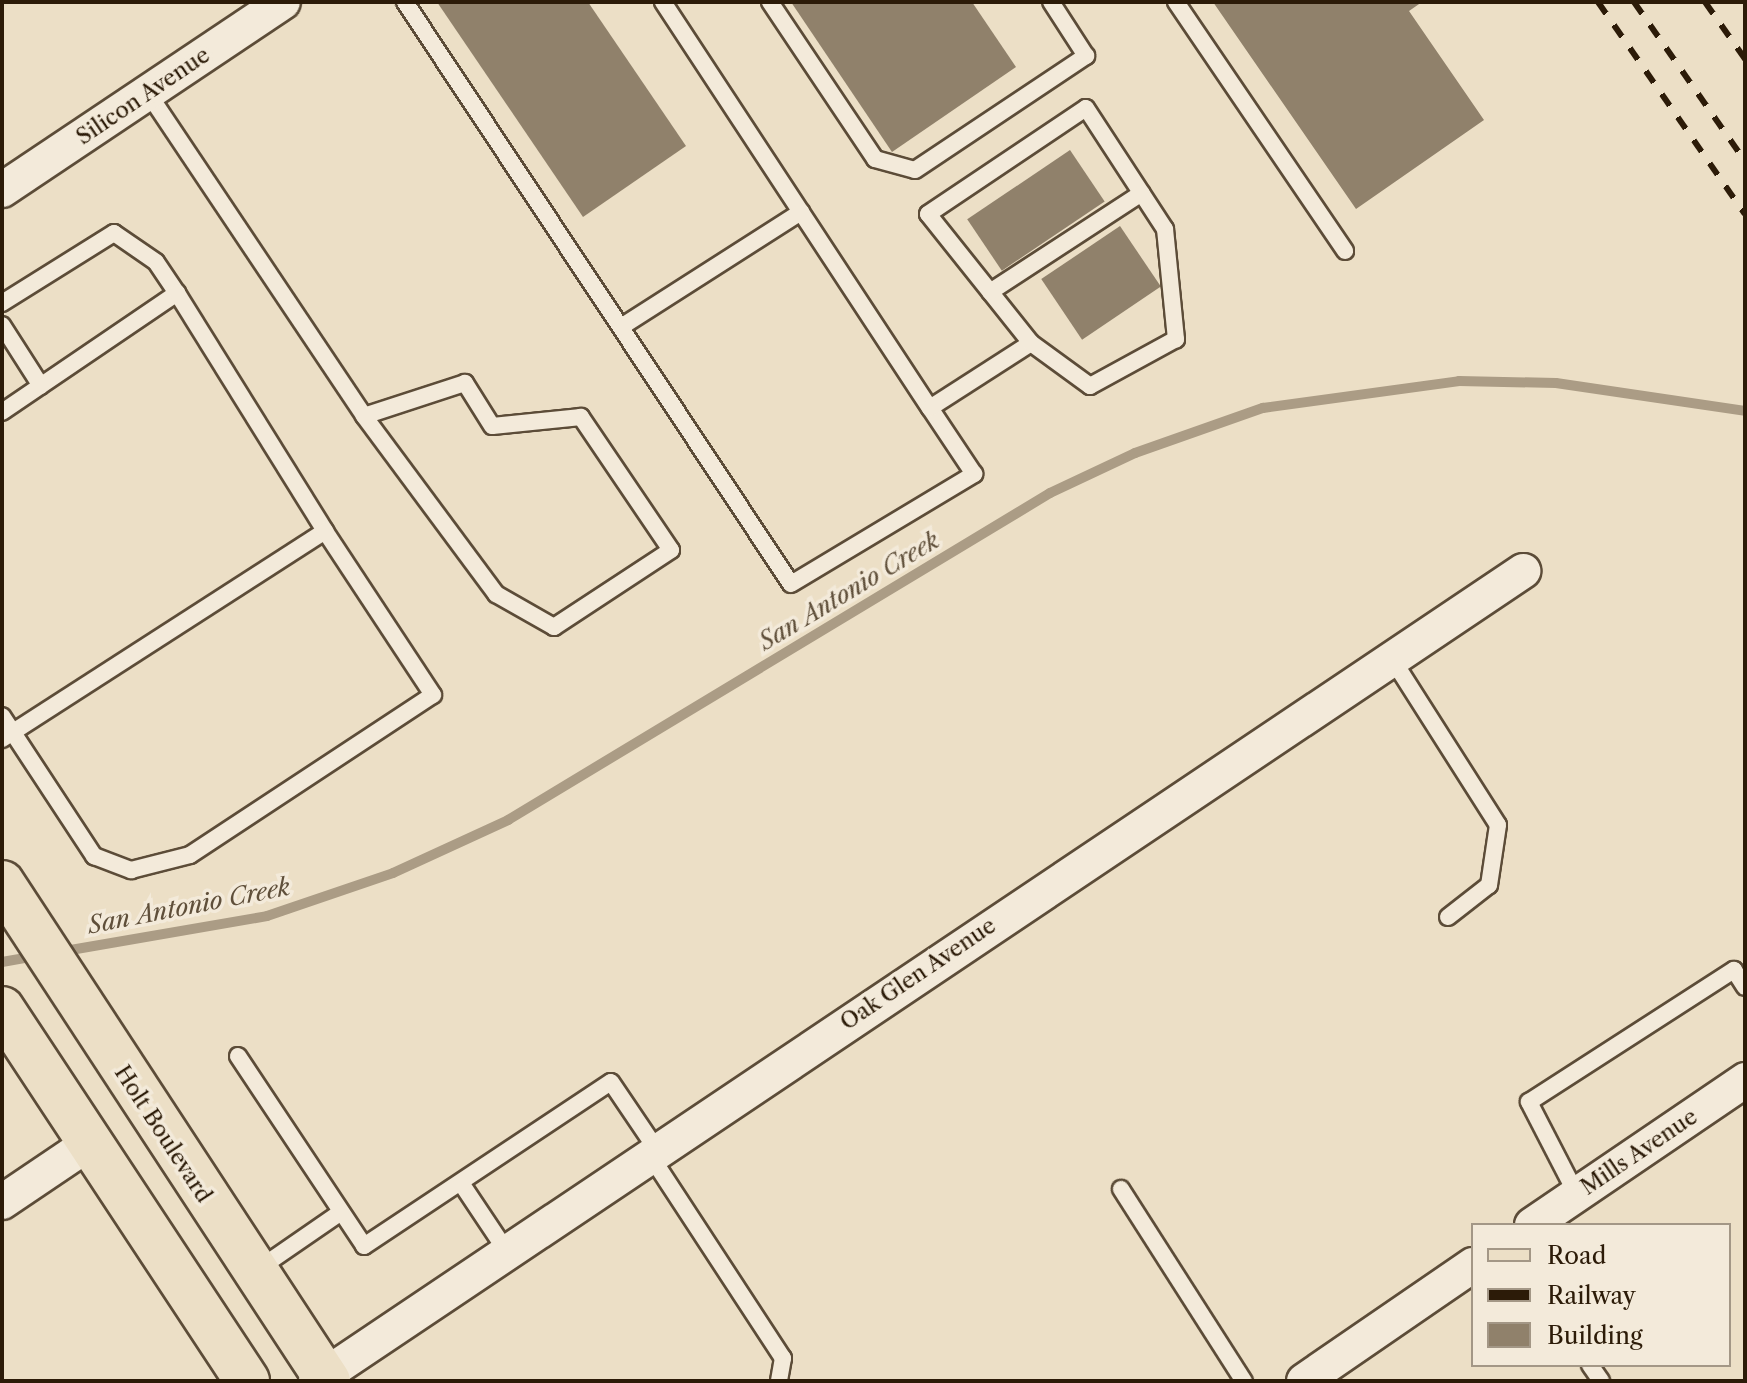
<!DOCTYPE html>
<html>
<head>
<meta charset="utf-8">
<style>
	body { margin:0 }
	#map { position:relative; width:1747px; height:1383px; overflow:hidden; background:#ecdfc6; font-family:"Libre Caslon Text",serif }
	div>[style] { position:absolute }
	.stream>* { height:10px; margin:-5px; padding:0 5px; transform-origin:5px; border-radius:5px; background:#ab9c85 }
	.building>* { inset:0; background:#90816b; transform-origin:0 0 }
	.roads { filter:drop-shadow(2px 0 #5c4c38) drop-shadow(-2px 0 #5c4c38) drop-shadow(0 2px #5c4c38) drop-shadow(0 -2px #5c4c38) }
	.service>* { height:16px; margin:-8px; padding:0 8px; transform-origin:8px; border-radius:8px; background:#f3eada }
	.minor>* { height:34px; margin:-17px; padding:0 17px; transform-origin:17px; border-radius:17px; background:#f3eada }
	.primary>* { height:44px; margin:-22px; padding:0 22px; transform-origin:22px; border-radius:22px; background:#ecdfc6 }
	.rail>* { height:6px; margin-top:-3px; transform-origin:0; background:repeating-linear-gradient(90deg,#2c1b08 0 14px,transparent 0 28px) }
	span { translate:-50% -50%; white-space:nowrap; text-align:center; line-height:1.15; -webkit-text-stroke:7px #f3eada; paint-order:stroke }
	.street-label { font-size:22px; color:#2c1b08 }
	.water-label { font-size:24px; color:#5f4f3a; font-style:italic }
	.frame { position:absolute; inset:0; border:4px solid #2c1b08; pointer-events:none }
	.legend { position:absolute; left:1471px; top:1223px; width:260px; height:144px; box-sizing:border-box; background:#f3eada; border:2px solid #a39786; margin:0; padding:10px 14px; list-style:none; font-size:24px; color:#2c1b08 }
	.legend li { display:flex; align-items:center; gap:16px; height:40px }
	.legend b { width:40px; border:2px solid #a39786 }
</style>
</head>
<body>
<div id="map">
	<div class="stream">
		<i style="left:59px;top:952px;width:211px;rotate:-9.8deg"></i>
		<i style="left:267px;top:916px;width:133px;rotate:-18.8deg"></i>
		<i style="left:393px;top:873px;width:127px;rotate:-24.7deg"></i>
		<i style="left:508px;top:820px;width:633px;rotate:-31.1deg"></i>
		<i style="left:1050px;top:493px;width:94px;rotate:-25.2deg"></i>
		<i style="left:1135px;top:453px;width:136px;rotate:-19.4deg"></i>
		<i style="left:1263px;top:408px;width:198px;rotate:-7.8deg"></i>
		<i style="left:1459px;top:381px;width:97px;rotate:1.2deg"></i>
		<i style="left:1556px;top:383px;width:191px;rotate:8.4deg"></i>
		<i style="left:2px;top:962px;width:34px;rotate:-10deg"></i>
	</div>
	<div class="building">
		<i style="clip-path:polygon(437px 2px,588px 2px,686px 146px,583px 217px)"></i>
		<i style="clip-path:polygon(791px 2px,972px 2px,1016px 67px,892px 152px)"></i>
		<i style="clip-path:polygon(1213px 2px,1422px 2px,1409px 11px,1484px 120px,1356px 209px)"></i>
		<i style="left:1070px;top:150px;width:62px;height:124px;rotate:56deg"></i>
		<i style="left:1120px;top:226px;width:73px;height:95px;rotate:56deg"></i>
	</div>
	<div class="roads">
		<div class="service">
			<i style="left:405px;top:2px;width:698px;rotate:56.45deg"></i>
			<i style="left:791px;top:584px;width:214px;rotate:-31deg"></i>
			<i style="left:974px;top:474px;width:79px;rotate:-123.7deg"></i>
			<i style="left:663px;top:2px;width:486px;rotate:56.7deg"></i>
			<i style="left:930px;top:408px;width:120px;rotate:-32.8deg"></i>
			<i style="left:770px;top:2px;width:189px;rotate:56.2deg"></i>
			<i style="left:875px;top:159px;width:41px;rotate:15.4deg"></i>
			<i style="left:915px;top:170px;width:206px;rotate:-33.7deg"></i>
			<i style="left:1086px;top:56px;width:64px;rotate:-122.9deg"></i>
			<i style="left:1176px;top:2px;width:301px;rotate:55.8deg"></i>
			<i style="left:148px;top:93px;width:389px;rotate:56.2deg"></i>
			<i style="left:364px;top:416px;width:222px;rotate:53.4deg"></i>
			<i style="left:496px;top:594px;width:67px;rotate:29.6deg"></i>
			<i style="left:554px;top:627px;width:140px;rotate:-33.3deg"></i>
			<i style="left:671px;top:550px;width:161px;rotate:-124.1deg"></i>
			<i style="left:581px;top:417px;width:89px;rotate:174.2deg"></i>
			<i style="left:492px;top:426px;width:51px;rotate:-122.1deg"></i>
			<i style="left:465px;top:383px;width:106px;rotate:161.9deg"></i>
			<i style="left:1086px;top:108px;width:145px;rotate:56.9deg"></i>
			<i style="left:1165px;top:229px;width:111px;rotate:84.3deg"></i>
			<i style="left:1176px;top:339px;width:98px;rotate:151.3deg"></i>
			<i style="left:1090px;top:386px;width:73px;rotate:-143.9deg"></i>
			<i style="left:1031px;top:343px;width:165px;rotate:-128.6deg"></i>
			<i style="left:928px;top:214px;width:190px;rotate:-33.9deg"></i>
			<i style="left:990px;top:292px;width:181px;rotate:-33.1deg"></i>
			<i style="left:2px;top:303px;width:132px;rotate:-32deg"></i>
			<i style="left:114px;top:233px;width:51px;rotate:34.6deg"></i>
			<i style="left:156px;top:262px;width:37px;rotate:56deg"></i>
			<i style="left:2px;top:325px;width:72px;rotate:57.4deg"></i>
			<i style="left:621px;top:327px;width:214px;rotate:-32.6deg"></i>
			<i style="left:2px;top:412px;width:212px;rotate:-34.2deg"></i>
			<i style="left:177px;top:293px;width:280px;rotate:58.1deg"></i>
			<i style="left:325px;top:531px;width:384px;rotate:147.2deg"></i>
			<i style="left:1391px;top:657px;width:199px;rotate:57.5deg"></i>
			<i style="left:1498px;top:825px;width:61px;rotate:98.5deg"></i>
			<i style="left:1489px;top:885px;width:52px;rotate:142deg"></i>
			<i style="left:2px;top:716px;width:168px;rotate:56.7deg"></i>
			<i style="left:94px;top:856px;width:40px;rotate:21deg"></i>
			<i style="left:131px;top:870px;width:61px;rotate:-14.3deg"></i>
			<i style="left:190px;top:855px;width:291px;rotate:-33.4deg"></i>
			<i style="left:433px;top:695px;width:196px;rotate:-123.4deg"></i>
			<i style="left:238px;top:1056px;width:228px;rotate:56.4deg"></i>
			<i style="left:364px;top:1246px;width:296px;rotate:-33.6deg"></i>
			<i style="left:611px;top:1082px;width:82px;rotate:55.9deg"></i>
			<i style="left:650px;top:1155px;width:243px;rotate:56.8deg"></i>
			<i style="left:783px;top:1358px;width:23px;rotate:100deg"></i>
			<i style="left:461px;top:1183px;width:83px;rotate:56.3deg"></i>
			<i style="left:1121px;top:1189px;width:228px;rotate:57.4deg"></i>
			<i style="left:1577px;top:1195px;width:105px;rotate:-117.3deg"></i>
			<i style="left:1529px;top:1102px;width:244px;rotate:-32.8deg"></i>
			<i style="left:1734px;top:970px;width:20px;rotate:57deg"></i>
			<i style="left:257px;top:1270px;width:102px;rotate:-34.6deg"></i>
			<i style="left:1590px;top:1365px;width:19px;rotate:55deg"></i>
		</div>
		<div class="minor">
			<i style="left:2px;top:190px;width:338px;rotate:-33.8deg"></i>
			<i style="left:2px;top:1202px;width:104px;rotate:-34deg"></i>
			<i style="left:1532px;top:1225px;width:258px;rotate:-34.2deg"></i>
			<i style="left:316px;top:1381px;width:1454px;rotate:-33.86deg"></i>
			<i style="left:1304px;top:1381px;width:205px;rotate:-34.5deg"></i>
		</div>
		<div class="primary">
			<i style="left:2px;top:883px;width:595px;rotate:56.79deg"></i>
			<i style="left:2px;top:1009px;width:445px;rotate:56.6deg"></i>
		</div>
	</div>
	<div class="rail">
		<i style="left:1598px;top:2px;width:258px;rotate:55.3deg"></i>
		<i style="left:1634px;top:2px;width:194px;rotate:55.1deg"></i>
		<i style="left:1705px;top:2px;width:70px;rotate:54.9deg"></i>
	</div>
	<div class="street-label">
		<span style="left:143px;top:96px;rotate:-34deg">Silicon Avenue</span>
		<span style="left:918px;top:974px;rotate:-34deg">Oak Glen Avenue</span>
		<span style="left:163px;top:1134px;rotate:57deg">Holt Boulevard</span>
		<span style="left:1639px;top:1152px;rotate:-34deg">Mills Avenue</span>
	</div>
	<div class="water-label">
		<span style="left:849px;top:591px;rotate:-31deg">San Antonio Creek</span>
		<span style="left:189px;top:906px;rotate:-11deg">San Antonio Creek</span>
	</div>
	<div class="frame"></div>
	<ul class="legend">
	<li><b style="height:10px;background:#ecdfc6"></b>Road</li>
	<li><b style="height:10px;background:#2c1b08"></b>Railway</li>
	<li><b style="height:22px;background:#90816b"></b>Building</li>
	</ul>
</div>
</body>
</html>
